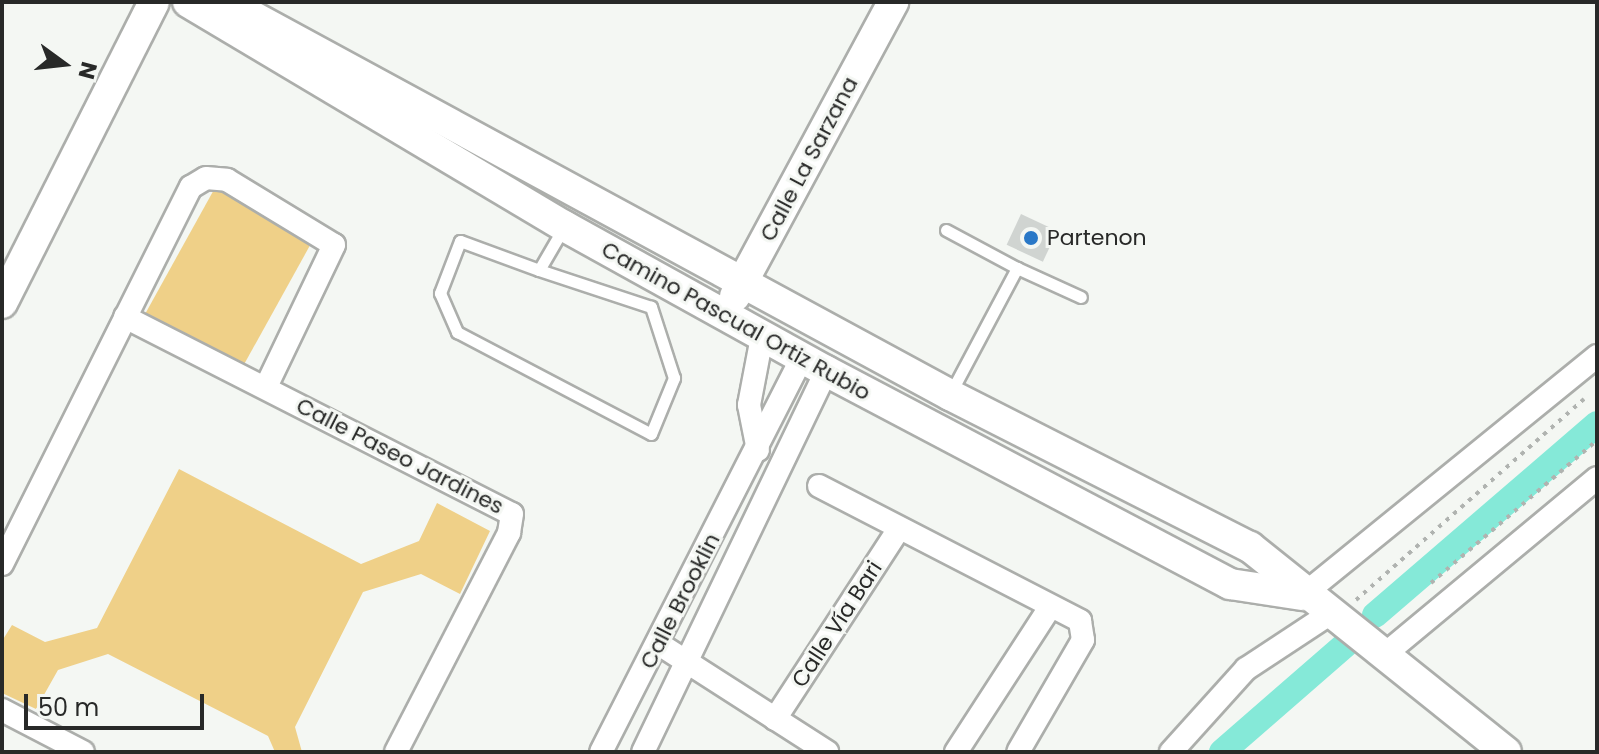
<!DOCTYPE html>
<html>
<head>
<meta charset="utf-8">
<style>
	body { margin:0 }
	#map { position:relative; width:1599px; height:754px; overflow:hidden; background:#f4f7f3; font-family:Poppins,sans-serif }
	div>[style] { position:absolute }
	.green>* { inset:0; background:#efd088; transform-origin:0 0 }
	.canal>* { height:26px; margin:-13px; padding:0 13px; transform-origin:13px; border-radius:13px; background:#85e9d8 }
	.building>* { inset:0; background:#d0d4d1; transform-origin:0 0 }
	.path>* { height:4px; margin-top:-2px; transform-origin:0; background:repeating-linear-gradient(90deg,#b0b3b0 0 4px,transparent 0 10px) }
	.roads { filter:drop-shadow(2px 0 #acaeab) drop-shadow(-2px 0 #acaeab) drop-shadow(0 2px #acaeab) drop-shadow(0 -2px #acaeab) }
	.lane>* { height:11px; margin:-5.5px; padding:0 5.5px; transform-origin:5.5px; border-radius:5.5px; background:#fff }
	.street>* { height:22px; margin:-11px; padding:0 11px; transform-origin:11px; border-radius:11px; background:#fff }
	.secondary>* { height:30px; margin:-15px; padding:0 15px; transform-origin:15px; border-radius:15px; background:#fff }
	.dots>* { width:22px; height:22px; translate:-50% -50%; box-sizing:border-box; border:4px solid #f4f7f3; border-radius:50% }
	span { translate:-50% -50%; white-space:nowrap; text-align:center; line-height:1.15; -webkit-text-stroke:6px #f4f7f3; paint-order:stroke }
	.street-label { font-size:22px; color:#282928 }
	.poi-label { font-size:22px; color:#282928 }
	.left { translate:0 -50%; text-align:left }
	.frame { position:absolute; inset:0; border:4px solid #282928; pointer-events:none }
	.north { position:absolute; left:24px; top:24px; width:80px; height:80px; -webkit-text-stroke:6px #f4f7f3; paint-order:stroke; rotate:105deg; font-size:22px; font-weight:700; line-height:32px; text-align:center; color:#282928 }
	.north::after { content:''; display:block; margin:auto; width:28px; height:36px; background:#282928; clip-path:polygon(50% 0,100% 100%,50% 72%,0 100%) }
	.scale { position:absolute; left:24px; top:694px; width:180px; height:36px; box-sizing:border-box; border:4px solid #282928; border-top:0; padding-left:10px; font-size:24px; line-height:28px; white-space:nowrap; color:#282928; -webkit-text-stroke:6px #f4f7f3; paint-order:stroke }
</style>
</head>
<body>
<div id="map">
	<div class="green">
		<i style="left:216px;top:186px;width:111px;height:148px;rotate:29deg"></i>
		<i style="clip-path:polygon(179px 469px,361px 564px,419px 541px,437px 503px,490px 531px,460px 594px,421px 574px,363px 592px,295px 727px,302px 752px,275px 752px,268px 736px,108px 654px,58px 670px,36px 709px,2px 693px,2px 641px,12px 625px,45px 642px,97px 628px)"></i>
	</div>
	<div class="canal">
		<i style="left:1375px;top:615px;width:293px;rotate:-40.7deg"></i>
		<i style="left:1222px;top:752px;width:163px;rotate:-41deg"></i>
	</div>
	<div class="building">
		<i style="left:1021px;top:214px;width:40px;height:34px;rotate:25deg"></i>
	</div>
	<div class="path">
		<i style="left:1431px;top:583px;width:219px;rotate:-40.7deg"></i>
		<i style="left:1356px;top:600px;width:304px;rotate:-41.4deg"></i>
	</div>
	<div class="roads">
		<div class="lane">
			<i style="left:946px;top:230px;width:81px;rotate:28.2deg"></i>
			<i style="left:539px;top:270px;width:84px;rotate:-159.8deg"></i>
			<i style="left:460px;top:241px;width:56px;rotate:111deg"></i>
			<i style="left:440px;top:293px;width:43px;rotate:66.4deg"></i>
			<i style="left:457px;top:332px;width:219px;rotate:27.7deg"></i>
			<i style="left:651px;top:434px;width:61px;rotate:-67.7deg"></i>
			<i style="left:674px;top:378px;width:75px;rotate:-107.9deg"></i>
			<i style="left:651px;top:307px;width:118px;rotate:-161.7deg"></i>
			<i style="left:539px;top:270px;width:50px;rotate:-59.8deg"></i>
			<i style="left:950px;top:394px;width:143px;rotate:-62deg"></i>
			<i style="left:1017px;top:268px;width:70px;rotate:24.4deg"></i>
		</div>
		<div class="street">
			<i style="left:125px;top:317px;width:434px;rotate:27deg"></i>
			<i style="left:512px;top:514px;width:19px;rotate:99deg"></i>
			<i style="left:509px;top:533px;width:246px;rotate:117.3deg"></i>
			<i style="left:758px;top:450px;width:46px;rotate:-101.3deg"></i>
			<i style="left:749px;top:405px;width:69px;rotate:-79.2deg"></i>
			<i style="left:819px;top:486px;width:294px;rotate:27.3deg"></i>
			<i style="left:1080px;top:621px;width:19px;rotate:81deg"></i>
			<i style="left:1083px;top:640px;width:129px;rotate:120.1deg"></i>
			<i style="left:2px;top:564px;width:422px;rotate:-63.4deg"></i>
			<i style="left:191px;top:187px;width:17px;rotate:-31deg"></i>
			<i style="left:206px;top:178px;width:21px;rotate:5deg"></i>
			<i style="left:227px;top:180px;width:125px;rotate:31.3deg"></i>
			<i style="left:334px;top:245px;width:157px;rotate:115.6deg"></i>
			<i style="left:1303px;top:595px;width:379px;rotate:-39.1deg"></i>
			<i style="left:659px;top:644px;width:200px;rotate:32.7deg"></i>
			<i style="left:1384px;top:655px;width:277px;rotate:-39.7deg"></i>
			<i style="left:2px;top:710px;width:91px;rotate:27.4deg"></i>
			<i style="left:775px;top:719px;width:227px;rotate:-56.9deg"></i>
			<i style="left:601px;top:752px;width:442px;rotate:-63deg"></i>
			<i style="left:643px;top:752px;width:423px;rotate:-64.3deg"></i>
			<i style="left:956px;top:752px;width:171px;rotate:-57deg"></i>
			<i style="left:1171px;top:752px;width:112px;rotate:-47.9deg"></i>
			<i style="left:1246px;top:669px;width:102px;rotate:-33.4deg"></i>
		</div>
		<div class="secondary">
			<i style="left:188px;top:2px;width:438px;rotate:30.8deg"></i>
			<i style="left:564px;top:226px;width:299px;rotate:29deg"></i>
			<i style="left:826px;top:371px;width:457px;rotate:27.8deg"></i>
			<i style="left:1230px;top:584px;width:74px;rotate:8.6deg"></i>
			<i style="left:226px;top:2px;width:824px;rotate:28.49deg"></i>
			<i style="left:950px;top:395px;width:336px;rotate:26.9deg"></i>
			<i style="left:1250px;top:547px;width:328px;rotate:38.7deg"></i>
			<i style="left:735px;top:296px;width:334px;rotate:-61.7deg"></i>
			<i style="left:2px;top:303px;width:337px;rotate:-63.2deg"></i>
		</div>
	</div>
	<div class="dots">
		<i style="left:1031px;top:238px;background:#2a78c7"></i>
	</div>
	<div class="street-label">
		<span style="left:809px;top:159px;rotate:-62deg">Calle La Sarzana</span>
		<span style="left:736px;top:321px;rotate:29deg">Camino Pascual Ortiz Rubio</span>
		<span style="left:400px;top:456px;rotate:27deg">Calle Paseo Jardines</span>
		<span style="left:680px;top:601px;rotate:-63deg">Calle Brooklin</span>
		<span style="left:837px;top:624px;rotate:-57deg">Calle Vía Bari</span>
	</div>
	<div class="poi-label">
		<span class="left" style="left:1047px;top:238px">Partenon</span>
	</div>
	<div class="frame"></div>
	<div class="north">N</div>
	<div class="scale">50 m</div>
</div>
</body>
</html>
